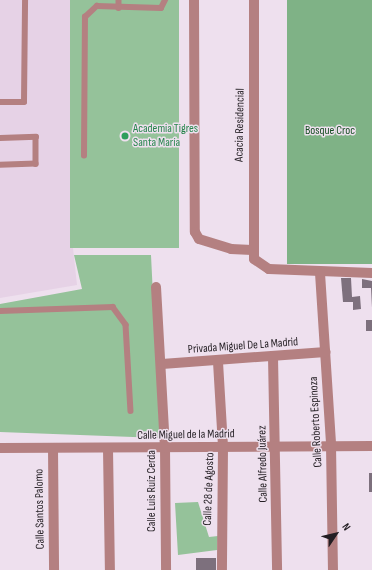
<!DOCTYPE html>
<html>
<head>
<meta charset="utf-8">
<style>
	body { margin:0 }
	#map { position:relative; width:372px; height:570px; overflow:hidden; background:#eee0ee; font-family:"Sofia Sans Condensed",sans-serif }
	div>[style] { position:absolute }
	.built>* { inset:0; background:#e6d2e6 }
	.green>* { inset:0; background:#95c29a; transform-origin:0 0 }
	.forest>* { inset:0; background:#7fb286; transform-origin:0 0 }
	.building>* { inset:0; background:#7d707d; transform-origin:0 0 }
	.service>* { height:5.5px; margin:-2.75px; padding:0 2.75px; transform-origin:2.75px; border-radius:2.75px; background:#b48081 }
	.minor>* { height:10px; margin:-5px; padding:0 5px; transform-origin:5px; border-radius:5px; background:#b48081 }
	.dots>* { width:11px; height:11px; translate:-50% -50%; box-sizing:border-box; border:2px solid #eee0ee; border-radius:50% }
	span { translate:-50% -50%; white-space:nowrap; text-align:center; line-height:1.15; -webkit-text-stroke:3px #eee0ee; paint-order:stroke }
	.street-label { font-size:12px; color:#231e23 }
	.leisure-label { font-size:12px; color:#27864d }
	.left { translate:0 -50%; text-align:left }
	.park-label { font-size:12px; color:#154d22 }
	.north { position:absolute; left:316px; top:514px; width:40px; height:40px; -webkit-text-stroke:3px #eee0ee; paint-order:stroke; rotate:55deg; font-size:11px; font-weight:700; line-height:16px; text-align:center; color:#231e23 }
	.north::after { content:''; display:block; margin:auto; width:14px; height:18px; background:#231e23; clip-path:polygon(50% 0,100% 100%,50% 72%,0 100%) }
</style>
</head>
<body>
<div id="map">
	<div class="built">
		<i style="clip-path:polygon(0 0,70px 0,73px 248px,77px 285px,0 298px)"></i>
	</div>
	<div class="green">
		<i style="left:70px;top:0;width:109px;height:248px"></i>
		<i style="clip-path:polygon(74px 255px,151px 255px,160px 438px,0 432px,0 304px,82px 289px)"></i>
		<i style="clip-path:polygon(198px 502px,209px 537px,218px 536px,217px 550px,178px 555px,175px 503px)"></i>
	</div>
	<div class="forest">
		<i style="left:287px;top:0;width:85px;height:264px"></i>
	</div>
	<div class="building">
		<i style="clip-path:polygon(341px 278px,351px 278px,352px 297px,360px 296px,361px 309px,353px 310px,353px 302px,343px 302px)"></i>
		<i style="clip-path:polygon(362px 279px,372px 281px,372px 308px,371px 288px,362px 288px)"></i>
		<i style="left:372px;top:320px;width:11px;height:6px;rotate:90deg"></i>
		<i style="left:369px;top:473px;width:3px;height:19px"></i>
		<i style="left:196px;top:558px;width:20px;height:12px"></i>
	</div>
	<div class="service">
		<i style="left:119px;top:0;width:8px;rotate:90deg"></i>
		<i style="left:0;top:102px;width:24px"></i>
		<i style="left:24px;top:102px;width:102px;rotate:-89.4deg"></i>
		<i style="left:0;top:138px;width:36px;rotate:-2deg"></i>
		<i style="left:36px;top:137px;width:27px;rotate:90deg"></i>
		<i style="left:36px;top:164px;width:36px;rotate:178deg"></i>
		<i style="left:84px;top:156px;width:139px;rotate:-89.6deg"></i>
		<i style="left:85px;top:17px;width:16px;rotate:-43deg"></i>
		<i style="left:97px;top:6px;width:64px;rotate:1.8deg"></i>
		<i style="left:161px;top:8px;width:9px;rotate:-63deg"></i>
		<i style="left:0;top:311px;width:113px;rotate:-2deg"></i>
		<i style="left:113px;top:307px;width:22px;rotate:54deg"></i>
		<i style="left:126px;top:325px;width:86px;rotate:86.7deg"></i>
	</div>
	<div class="minor">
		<i style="left:194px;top:0;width:232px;rotate:89.8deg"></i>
		<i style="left:195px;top:232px;width:8px;rotate:60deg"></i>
		<i style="left:199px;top:239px;width:34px;rotate:17deg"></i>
		<i style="left:231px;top:249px;width:21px;rotate:3deg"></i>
		<i style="left:254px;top:0;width:259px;rotate:90deg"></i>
		<i style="left:254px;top:259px;width:18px;rotate:34deg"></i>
		<i style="left:269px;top:269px;width:103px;rotate:2.2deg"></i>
		<i style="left:320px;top:273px;width:172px;rotate:86.3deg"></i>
		<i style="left:331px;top:445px;width:125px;rotate:89.1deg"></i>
		<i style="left:156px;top:287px;width:160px;rotate:86.8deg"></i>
		<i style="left:165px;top:447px;width:123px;rotate:89.5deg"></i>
		<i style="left:273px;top:357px;width:213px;rotate:88.9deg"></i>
		<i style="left:218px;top:362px;width:85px;rotate:86.6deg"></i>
		<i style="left:223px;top:447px;width:123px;rotate:90.5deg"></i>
		<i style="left:162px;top:364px;width:164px;rotate:-4.2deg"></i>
		<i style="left:0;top:448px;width:372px;rotate:-0.3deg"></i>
		<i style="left:53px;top:448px;width:122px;rotate:89.5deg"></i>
		<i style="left:108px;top:449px;width:121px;rotate:89.1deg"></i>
	</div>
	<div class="dots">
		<i style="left:125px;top:136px;background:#2e9e5b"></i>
	</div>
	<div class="street-label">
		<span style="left:240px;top:125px;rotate:-89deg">Acacia Residencial</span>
		<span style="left:243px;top:346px;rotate:-4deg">Privada Miguel De La Madrid</span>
		<span style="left:316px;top:422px;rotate:-93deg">Calle Roberto Espinoza</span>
		<span style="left:186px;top:435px;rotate:-1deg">Calle Miguel de la Madrid</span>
		<span style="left:263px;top:464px;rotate:-91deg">Calle Alfredo Juárez</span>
		<span style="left:209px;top:489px;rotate:-88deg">Calle 28 de Agosto</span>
		<span style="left:152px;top:491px;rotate:-90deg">Calle Luis Ruíz Cerda</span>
		<span style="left:40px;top:509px;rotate:-91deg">Calle Santos Palomo</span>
	</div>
	<div class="leisure-label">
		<span class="left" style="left:133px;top:136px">Academia Tigres<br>Santa María</span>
	</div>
	<div class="park-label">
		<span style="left:330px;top:131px">Bosque Croc</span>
	</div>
	<div class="north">N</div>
</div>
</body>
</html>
